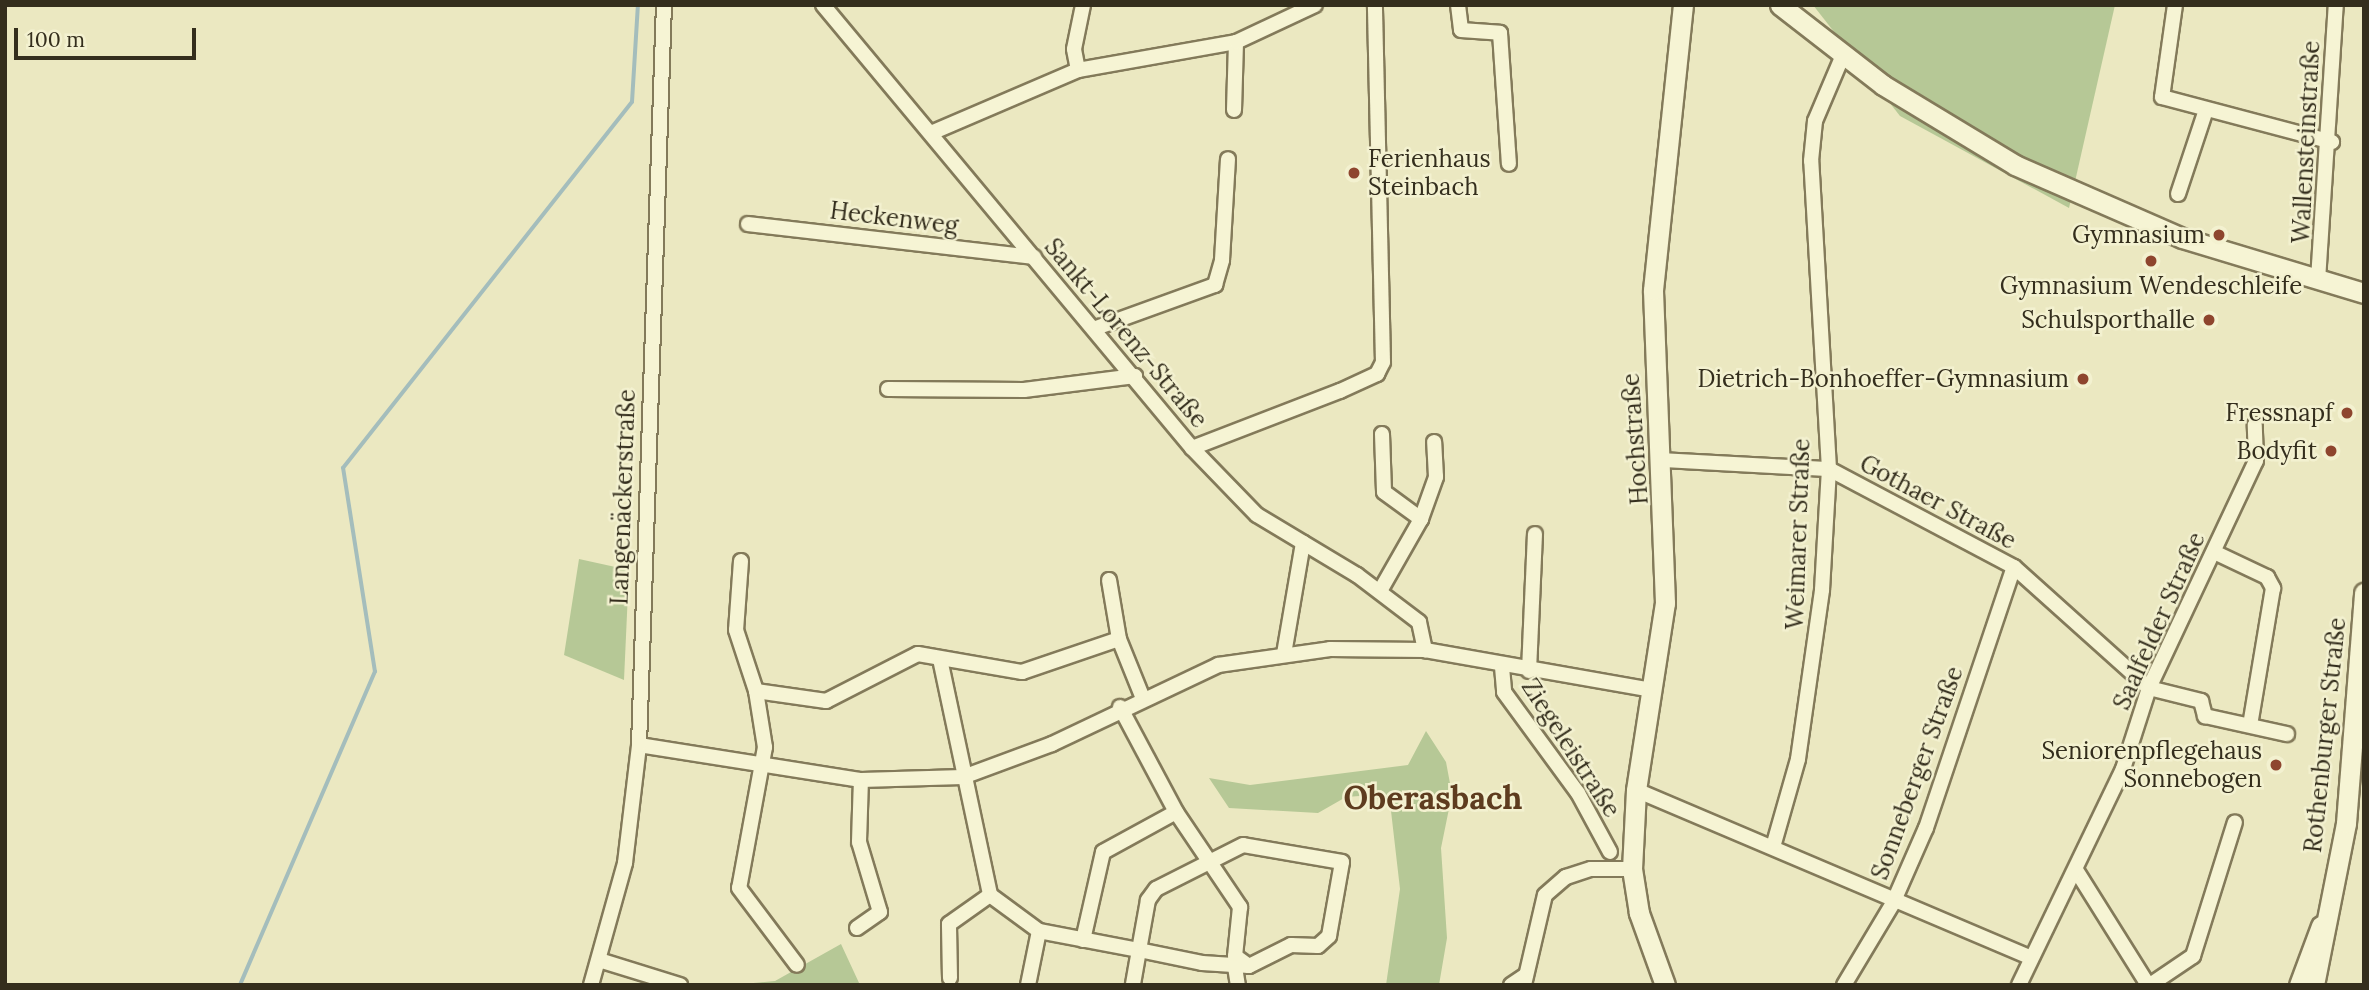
<!DOCTYPE html>
<html>
<head>
<meta charset="utf-8">
<style>
	body { margin:0 }
	#map { position:relative; width:2369px; height:990px; overflow:hidden; background:#ebe8c1; font-family:Lora,serif }
	div>[style] { position:absolute }
	.green>* { inset:0; background:#b6c896 }
	.stream>* { height:3.5px; margin:-1.75px; padding:0 1.75px; transform-origin:1.75px; border-radius:1.75px; background:#a4bdbc }
	.roads { filter:drop-shadow(2px 0 #837a5a) drop-shadow(-2px 0 #837a5a) drop-shadow(0 2px #837a5a) drop-shadow(0 -2px #837a5a) }
	.street>* { height:14px; margin:-7px; padding:0 7px; transform-origin:7px; border-radius:7px; background:#f6f4d4 }
	.secondary>* { height:19px; margin:-9.5px; padding:0 9.5px; transform-origin:9.5px; border-radius:9.5px; background:#f6f4d4 }
	.dots>* { width:19px; height:19px; translate:-50% -50%; box-sizing:border-box; border:4px solid #f3f1d0; border-radius:50% }
	span { translate:-50% -50%; white-space:nowrap; text-align:center; line-height:1.15; -webkit-text-stroke:5px #f3f1d0; paint-order:stroke }
	.street-label { font-size:24px; color:#342e1d }
	.poi-label { font-size:24px; color:#342e1d }
	.left { translate:0 -50%; text-align:left }
	.right { translate:-100% -50%; text-align:right }
	.district-label { font-size:32px; color:#5e3c1f; font-weight:700 }
	.frame { position:absolute; inset:0; border:7px solid #342e1d; pointer-events:none }
	.scale { position:absolute; left:14px; top:28px; width:182px; height:32px; box-sizing:border-box; border:4px solid #342e1d; border-top:0; padding-left:9px; font-size:21px; line-height:24px; white-space:nowrap; color:#342e1d; -webkit-text-stroke:5px #f3f1d0; paint-order:stroke }
</style>
</head>
<body>
<div id="map">
	<div class="green">
		<i style="clip-path:polygon(1813px 5px,2115px 5px,2069px 208px,1900px 116px)"></i>
		<i style="clip-path:polygon(579px 559px,629px 570px,624px 680px,564px 655px)"></i>
		<i style="clip-path:polygon(1426px 731px,1446px 762px,1452px 794px,1441px 848px,1447px 938px,1439px 985px,1386px 985px,1400px 889px,1391px 811px,1373px 795px,1346px 797px,1318px 813px,1229px 808px,1209px 778px,1250px 785px,1408px 765px)"></i>
		<i style="clip-path:polygon(841px 944px,860px 985px,732px 985px,775px 981px)"></i>
	</div>
	<div class="stream">
		<i style="left:240px;top:985px;width:341px;rotate:-66.7deg"></i>
		<i style="left:375px;top:672px;width:206px;rotate:-98.9deg"></i>
		<i style="left:343px;top:468px;width:466px;rotate:-51.7deg"></i>
		<i style="left:632px;top:102px;width:97px;rotate:-86.5deg"></i>
	</div>
	<div class="roads">
		<div class="street">
			<i style="left:823px;top:5px;width:577px;rotate:50.21deg"></i>
			<i style="left:1192px;top:448px;width:93px;rotate:45.9deg"></i>
			<i style="left:1257px;top:515px;width:117px;rotate:31deg"></i>
			<i style="left:1357px;top:575px;width:78px;rotate:37.2deg"></i>
			<i style="left:1419px;top:622px;width:29px;rotate:78deg"></i>
			<i style="left:1458px;top:5px;width:25px;rotate:83deg"></i>
			<i style="left:1461px;top:30px;width:39px;rotate:4deg"></i>
			<i style="left:1500px;top:33px;width:131px;rotate:86.1deg"></i>
			<i style="left:2175px;top:5px;width:93px;rotate:98deg"></i>
			<i style="left:2162px;top:97px;width:176px;rotate:14.8deg"></i>
			<i style="left:1078px;top:70px;width:21px;rotate:-101deg"></i>
			<i style="left:1074px;top:49px;width:45px;rotate:-78.4deg"></i>
			<i style="left:1234px;top:110px;width:68px;rotate:-88.3deg"></i>
			<i style="left:931px;top:133px;width:160px;rotate:-23.2deg"></i>
			<i style="left:1078px;top:70px;width:160px;rotate:-10deg"></i>
			<i style="left:1236px;top:42px;width:87px;rotate:-25.1deg"></i>
			<i style="left:2178px;top:194px;width:89px;rotate:-71.6deg"></i>
			<i style="left:748px;top:224px;width:288px;rotate:6.6deg"></i>
			<i style="left:2318px;top:280px;width:276px;rotate:-86.3deg"></i>
			<i style="left:1096px;top:328px;width:127px;rotate:-19.9deg"></i>
			<i style="left:1215px;top:285px;width:26px;rotate:-74deg"></i>
			<i style="left:1222px;top:260px;width:101px;rotate:-86.6deg"></i>
			<i style="left:888px;top:389px;width:136px;rotate:0.4deg"></i>
			<i style="left:1024px;top:390px;width:112px;rotate:-7.2deg"></i>
			<i style="left:1382px;top:434px;width:58px;rotate:88deg"></i>
			<i style="left:1384px;top:492px;width:46px;rotate:36.1deg"></i>
			<i style="left:1192px;top:448px;width:159px;rotate:-21.1deg"></i>
			<i style="left:1340px;top:391px;width:41px;rotate:-24.7deg"></i>
			<i style="left:1377px;top:374px;width:13px;rotate:-63deg"></i>
			<i style="left:1383px;top:362px;width:357px;rotate:-91.3deg"></i>
			<i style="left:1662px;top:460px;width:167px;rotate:3.1deg"></i>
			<i style="left:1829px;top:469px;width:209px;rotate:27.9deg"></i>
			<i style="left:2014px;top:567px;width:181px;rotate:41.9deg"></i>
			<i style="left:2149px;top:688px;width:54px;rotate:14deg"></i>
			<i style="left:2201px;top:701px;width:16px;rotate:75deg"></i>
			<i style="left:2205px;top:716px;width:84px;rotate:12.4deg"></i>
			<i style="left:2214px;top:552px;width:59px;rotate:25.3deg"></i>
			<i style="left:2267px;top:577px;width:13px;rotate:61deg"></i>
			<i style="left:2273px;top:588px;width:139px;rotate:99.5deg"></i>
			<i style="left:741px;top:561px;width:69px;rotate:94.1deg"></i>
			<i style="left:736px;top:630px;width:64px;rotate:71.8deg"></i>
			<i style="left:756px;top:691px;width:57px;rotate:80.9deg"></i>
			<i style="left:765px;top:747px;width:143px;rotate:100.4deg"></i>
			<i style="left:739px;top:888px;width:96px;rotate:53deg"></i>
			<i style="left:1109px;top:580px;width:60px;rotate:80.4deg"></i>
			<i style="left:1119px;top:639px;width:61px;rotate:68deg"></i>
			<i style="left:1380px;top:591px;width:83px;rotate:-60.3deg"></i>
			<i style="left:1421px;top:519px;width:45px;rotate:-70.3deg"></i>
			<i style="left:1436px;top:477px;width:35px;rotate:-93deg"></i>
			<i style="left:1284px;top:654px;width:113px;rotate:-80.3deg"></i>
			<i style="left:940px;top:659px;width:241px;rotate:78deg"></i>
			<i style="left:990px;top:895px;width:61px;rotate:36.3deg"></i>
			<i style="left:1039px;top:931px;width:102px;rotate:10.8deg"></i>
			<i style="left:1139px;top:950px;width:64px;rotate:11.7deg"></i>
			<i style="left:1202px;top:963px;width:47px;rotate:3.7deg"></i>
			<i style="left:1249px;top:966px;width:47px;rotate:-26.6deg"></i>
			<i style="left:1291px;top:945px;width:27px;rotate:2deg"></i>
			<i style="left:1318px;top:946px;width:15px;rotate:-42deg"></i>
			<i style="left:1329px;top:936px;width:75px;rotate:-80deg"></i>
			<i style="left:1342px;top:862px;width:100px;rotate:-170.3deg"></i>
			<i style="left:1243px;top:845px;width:97px;rotate:153.2deg"></i>
			<i style="left:1156px;top:889px;width:14px;rotate:126deg"></i>
			<i style="left:1148px;top:900px;width:51px;rotate:100.2deg"></i>
			<i style="left:1139px;top:950px;width:36px;rotate:100deg"></i>
			<i style="left:1502px;top:667px;width:25px;rotate:85deg"></i>
			<i style="left:1504px;top:692px;width:125px;rotate:53.8deg"></i>
			<i style="left:1578px;top:793px;width:67px;rotate:61.5deg"></i>
			<i style="left:1529px;top:671px;width:137px;rotate:-87.5deg"></i>
			<i style="left:756px;top:691px;width:71px;rotate:8.1deg"></i>
			<i style="left:826px;top:701px;width:103px;rotate:-27.1deg"></i>
			<i style="left:918px;top:654px;width:106px;rotate:9.8deg"></i>
			<i style="left:1022px;top:672px;width:102px;rotate:-18.8deg"></i>
			<i style="left:1120px;top:707px;width:119px;rotate:61.9deg"></i>
			<i style="left:1176px;top:812px;width:115px;rotate:56deg"></i>
			<i style="left:1240px;top:907px;width:49px;rotate:95.8deg"></i>
			<i style="left:1235px;top:956px;width:17px;rotate:36deg"></i>
			<i style="left:639px;top:745px;width:225px;rotate:9deg"></i>
			<i style="left:861px;top:780px;width:102px;rotate:-1.7deg"></i>
			<i style="left:963px;top:777px;width:95px;rotate:-20.3deg"></i>
			<i style="left:1052px;top:744px;width:184px;rotate:-25.4deg"></i>
			<i style="left:1218px;top:665px;width:113px;rotate:-8.1deg"></i>
			<i style="left:1330px;top:649px;width:95px;rotate:0.6deg"></i>
			<i style="left:1425px;top:650px;width:230px;rotate:10deg"></i>
			<i style="left:1636px;top:790px;width:427px;rotate:23deg"></i>
			<i style="left:1773px;top:847px;width:91px;rotate:-74.1deg"></i>
			<i style="left:1798px;top:759px;width:171px;rotate:-81.9deg"></i>
			<i style="left:1822px;top:590px;width:121px;rotate:-86.7deg"></i>
			<i style="left:1829px;top:469px;width:309px;rotate:-93.3deg"></i>
			<i style="left:1811px;top:161px;width:40px;rotate:-84.3deg"></i>
			<i style="left:1815px;top:121px;width:72px;rotate:-67deg"></i>
			<i style="left:2076px;top:870px;width:136px;rotate:57.9deg"></i>
			<i style="left:857px;top:928px;width:28px;rotate:-35deg"></i>
			<i style="left:880px;top:912px;width:73px;rotate:-106.7deg"></i>
			<i style="left:859px;top:842px;width:62px;rotate:-88.2deg"></i>
			<i style="left:1083px;top:940px;width:90px;rotate:-77.2deg"></i>
			<i style="left:1103px;top:852px;width:83px;rotate:-28.7deg"></i>
			<i style="left:599px;top:960px;width:85px;rotate:17.2deg"></i>
			<i style="left:1235px;top:967px;width:18px;rotate:81deg"></i>
			<i style="left:950px;top:978px;width:54px;rotate:-91.1deg"></i>
			<i style="left:949px;top:924px;width:50px;rotate:-35.3deg"></i>
			<i style="left:591px;top:985px;width:127px;rotate:-74.4deg"></i>
			<i style="left:625px;top:863px;width:119px;rotate:-83.2deg"></i>
			<i style="left:639px;top:745px;width:740px;rotate:-88.07deg"></i>
			<i style="left:1028px;top:985px;width:55px;rotate:-78.5deg"></i>
			<i style="left:1511px;top:985px;width:18px;rotate:-34deg"></i>
			<i style="left:1524px;top:985px;width:92px;rotate:-76.9deg"></i>
			<i style="left:1545px;top:895px;width:28px;rotate:-41deg"></i>
			<i style="left:1566px;top:877px;width:26px;rotate:-18deg"></i>
			<i style="left:1591px;top:869px;width:41px"></i>
			<i style="left:1844px;top:985px;width:96px;rotate:-59.1deg"></i>
			<i style="left:1893px;top:903px;width:82px;rotate:-66.3deg"></i>
			<i style="left:1926px;top:828px;width:275px;rotate:-71.4deg"></i>
			<i style="left:2019px;top:985px;width:240px;rotate:-64.3deg"></i>
			<i style="left:2123px;top:769px;width:85px;rotate:-72.2deg"></i>
			<i style="left:2149px;top:688px;width:251px;rotate:-64.8deg"></i>
			<i style="left:2256px;top:461px;width:36px;rotate:-92deg"></i>
			<i style="left:2150px;top:985px;width:52px;rotate:-34deg"></i>
			<i style="left:2193px;top:956px;width:140px;rotate:-72.6deg"></i>
		</div>
		<div class="secondary">
			<i style="left:1780px;top:5px;width:130px;rotate:37.8deg"></i>
			<i style="left:1883px;top:85px;width:154px;rotate:31.2deg"></i>
			<i style="left:2015px;top:165px;width:182px;rotate:23.6deg"></i>
			<i style="left:2182px;top:238px;width:190px;rotate:16.8deg"></i>
			<i style="left:1665px;top:985px;width:77px;rotate:-109.9deg"></i>
			<i style="left:1639px;top:913px;width:45px;rotate:-99deg"></i>
			<i style="left:1632px;top:869px;width:79px;rotate:-87.1deg"></i>
			<i style="left:1636px;top:790px;width:189px;rotate:-81.2deg"></i>
			<i style="left:1665px;top:603px;width:313px;rotate:-92.2deg"></i>
			<i style="left:1653px;top:290px;width:287px;rotate:-84deg"></i>
			<i style="left:2299px;top:985px;width:63px;rotate:-69.6deg"></i>
			<i style="left:2314px;top:985px;width:165px;rotate:-78.8deg"></i>
			<i style="left:2346px;top:823px;width:231px;rotate:-85.5deg"></i>
		</div>
	</div>
	<div class="dots">
		<i style="left:1354px;top:173px;background:#8e452e"></i>
		<i style="left:2219px;top:235px;background:#8e452e"></i>
		<i style="left:2151px;top:261px;background:#8e452e"></i>
		<i style="left:2209px;top:320px;background:#8e452e"></i>
		<i style="left:2083px;top:379px;background:#8e452e"></i>
		<i style="left:2347px;top:413px;background:#8e452e"></i>
		<i style="left:2331px;top:451px;background:#8e452e"></i>
		<i style="left:2276px;top:765px;background:#8e452e"></i>
	</div>
	<div class="street-label">
		<span style="left:2306px;top:142px;rotate:-87deg">Wallensteinstraße</span>
		<span style="left:894px;top:218px;rotate:7deg">Heckenweg</span>
		<span style="left:1126px;top:333px;rotate:50deg">Sankt-Lorenz-Straße</span>
		<span style="left:1635px;top:439px;rotate:-94deg">Hochstraße</span>
		<span style="left:623px;top:497px;rotate:-88deg">Langenäckerstraße</span>
		<span style="left:1938px;top:502px;rotate:28deg">Gothaer Straße</span>
		<span style="left:1798px;top:534px;rotate:-88deg">Weimarer Straße</span>
		<span style="left:2159px;top:621px;rotate:-66deg">Saalfelder Straße</span>
		<span style="left:2325px;top:735px;rotate:-84deg">Rothenburger Straße</span>
		<span style="left:1571px;top:748px;rotate:57deg">Ziegeleistraße</span>
		<span style="left:1917px;top:773px;rotate:-70deg">Sonneberger Straße</span>
	</div>
	<div class="poi-label">
		<span class="left" style="left:1368px;top:173px">Ferienhaus<br>Steinbach</span>
		<span class="right" style="left:2205px;top:235px">Gymnasium</span>
		<span style="left:2151px;top:286px">Gymnasium Wendeschleife</span>
		<span class="right" style="left:2195px;top:320px">Schulsporthalle</span>
		<span class="right" style="left:2069px;top:379px">Dietrich-Bonhoeffer-Gymnasium</span>
		<span class="right" style="left:2333px;top:413px">Fressnapf</span>
		<span class="right" style="left:2317px;top:451px">Bodyfit</span>
		<span class="right" style="left:2262px;top:765px">Seniorenpflegehaus<br>Sonnebogen</span>
	</div>
	<div class="district-label">
		<span style="left:1433px;top:798px">Oberasbach</span>
	</div>
	<div class="frame"></div>
	<div class="scale">100 m</div>
</div>
</body>
</html>
